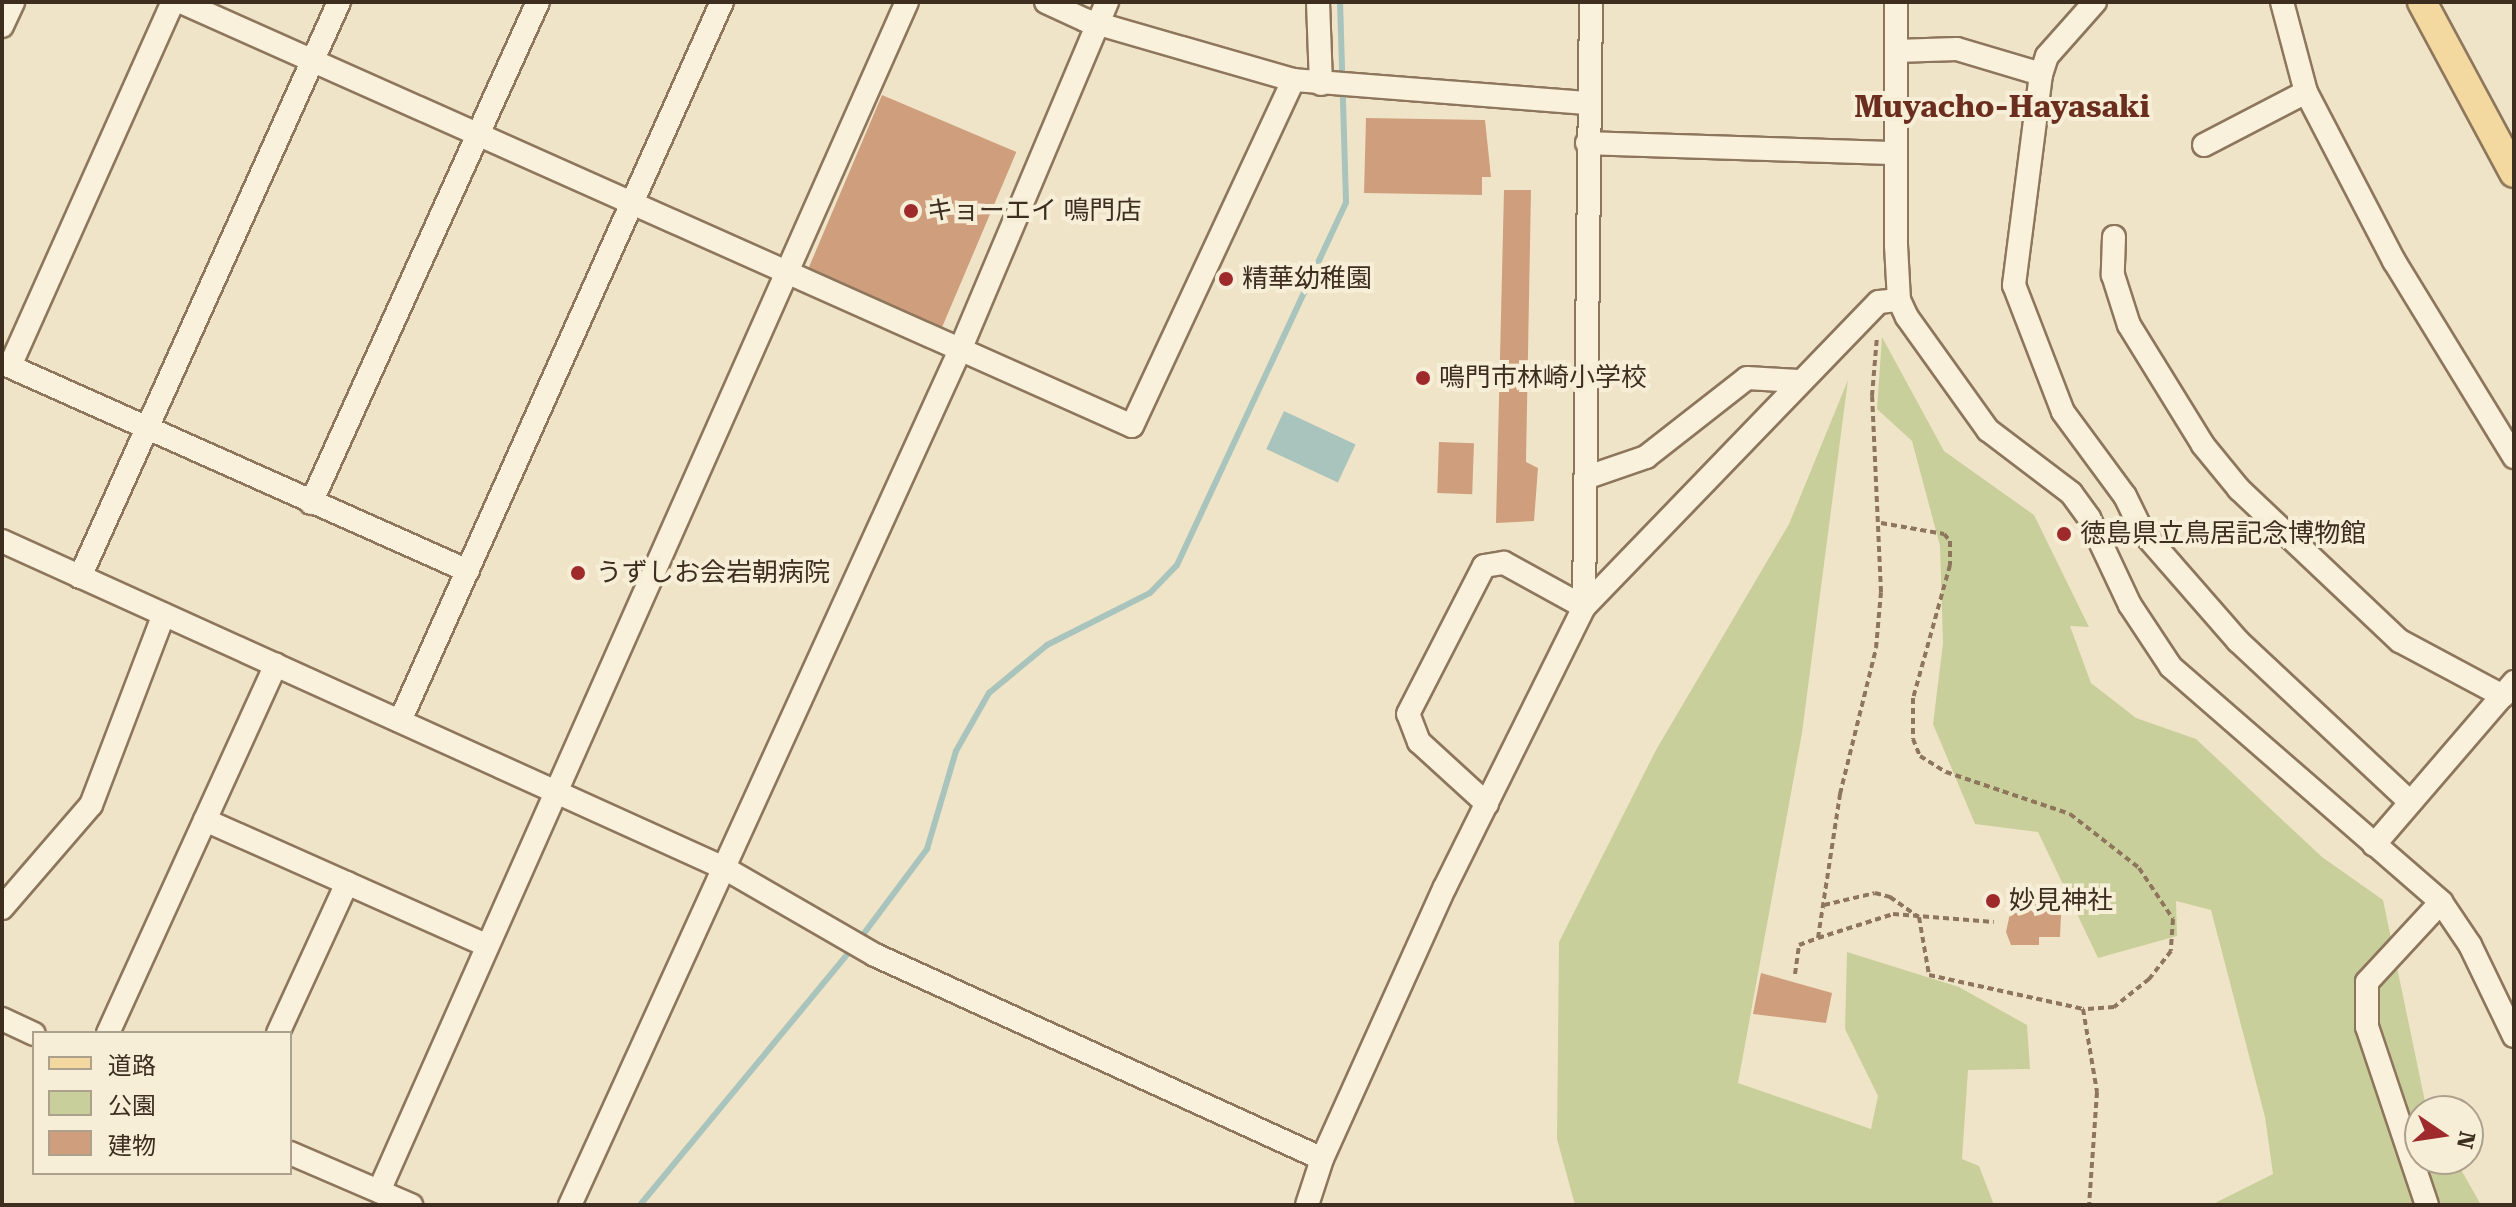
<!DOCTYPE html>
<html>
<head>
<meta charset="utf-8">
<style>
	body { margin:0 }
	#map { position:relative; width:2516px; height:1207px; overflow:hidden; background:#f0e4c8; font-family:"Roboto Serif","Noto Sans JP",serif }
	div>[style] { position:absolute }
	.green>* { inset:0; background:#c9cf9b }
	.water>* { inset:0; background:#a9c4bc; transform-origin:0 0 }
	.stream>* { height:6px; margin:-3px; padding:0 3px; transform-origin:3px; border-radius:3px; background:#a9c4bc }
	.building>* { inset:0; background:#cf9f7d; transform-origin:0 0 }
	.path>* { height:4px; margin-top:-2px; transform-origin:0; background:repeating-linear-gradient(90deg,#8d765c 0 6px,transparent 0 10px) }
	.roads { filter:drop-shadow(2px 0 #8d765c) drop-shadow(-2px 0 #8d765c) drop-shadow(0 2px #8d765c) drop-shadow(0 -2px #8d765c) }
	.minor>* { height:22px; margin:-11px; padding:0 11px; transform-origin:11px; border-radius:11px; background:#faf1dc }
	.major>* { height:28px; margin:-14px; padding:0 14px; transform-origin:14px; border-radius:14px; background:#f3d9a0 }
	.dots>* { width:22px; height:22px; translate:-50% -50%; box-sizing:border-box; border:4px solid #f7eed8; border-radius:50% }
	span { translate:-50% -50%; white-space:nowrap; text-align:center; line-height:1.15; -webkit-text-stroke:8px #f7eed8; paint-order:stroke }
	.poi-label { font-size:26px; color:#3d2e20 }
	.left { translate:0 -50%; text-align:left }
	.quarter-label { font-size:30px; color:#6b2e1e; font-weight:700 }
	.frame { position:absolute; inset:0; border:4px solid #3d2e20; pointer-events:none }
	.legend { position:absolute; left:32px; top:1031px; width:260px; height:144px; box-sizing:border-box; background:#f7eed8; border:2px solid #ada18e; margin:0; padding:10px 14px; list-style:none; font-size:24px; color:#3d2e20 }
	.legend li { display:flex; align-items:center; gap:16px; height:40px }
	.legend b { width:40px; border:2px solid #ada18e }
	.north { position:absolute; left:2404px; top:1095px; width:80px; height:80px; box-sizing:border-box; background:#f7eed8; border:2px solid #ada18e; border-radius:50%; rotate:103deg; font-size:22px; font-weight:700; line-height:32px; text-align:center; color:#3d2e20 }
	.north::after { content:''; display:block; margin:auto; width:28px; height:36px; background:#9e2a2b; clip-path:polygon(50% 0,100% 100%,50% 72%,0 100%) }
</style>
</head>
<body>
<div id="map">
	<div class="green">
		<i style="clip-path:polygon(1882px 337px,1944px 451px,2034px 515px,2089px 627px,2070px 626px,2091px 683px,2136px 718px,2196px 739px,2322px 857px,2383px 900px,2427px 1111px,2420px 1111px,2420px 1159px,2455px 1159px,2481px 1205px,2211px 1205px,2273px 1174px,2265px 1117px,2211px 910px,2176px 901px,2177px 936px,2098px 958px,2038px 832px,1975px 824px,1933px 724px,1943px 643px,1940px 546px,1912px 441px,1877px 409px)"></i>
		<i style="clip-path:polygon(1848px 380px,1802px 733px,1738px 1083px,1871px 1129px,1878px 1096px,1845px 1029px,1847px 952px,1959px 987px,2027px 1025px,2030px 1069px,1968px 1070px,1962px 1159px,1979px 1166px,1994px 1205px,1575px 1205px,1557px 1139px,1559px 942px,1656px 750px,1789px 524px)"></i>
	</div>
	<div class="water">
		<i style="left:1284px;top:411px;width:79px;height:42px;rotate:25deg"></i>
	</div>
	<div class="stream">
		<i style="left:859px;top:940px;width:114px;rotate:-53.2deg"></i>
		<i style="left:927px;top:849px;width:102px;rotate:-73.5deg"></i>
		<i style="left:956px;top:751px;width:67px;rotate:-60.4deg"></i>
		<i style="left:989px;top:693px;width:75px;rotate:-39.6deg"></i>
		<i style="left:1047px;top:645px;width:115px;rotate:-26.8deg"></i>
		<i style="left:1150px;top:593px;width:39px;rotate:-46deg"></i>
		<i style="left:1177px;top:565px;width:400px;rotate:-65deg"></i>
		<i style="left:1346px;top:202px;width:200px;rotate:-91.7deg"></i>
		<i style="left:640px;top:1205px;width:332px;rotate:-50.4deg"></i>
	</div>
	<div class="building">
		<i style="left:882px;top:95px;width:146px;height:190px;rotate:23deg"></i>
		<i style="clip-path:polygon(1366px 118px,1485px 120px,1491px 177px,1482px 177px,1482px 195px,1364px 193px)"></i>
		<i style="clip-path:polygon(1504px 190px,1531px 190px,1526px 462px,1538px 468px,1534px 521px,1496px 523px)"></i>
		<i style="left:1439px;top:442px;width:35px;height:51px;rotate:2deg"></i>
		<i style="clip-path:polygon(2012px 904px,2051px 904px,2051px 915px,2061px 915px,2060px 937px,2039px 937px,2039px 945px,2011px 945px,2006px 932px)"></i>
		<i style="clip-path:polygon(1761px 973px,1832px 993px,1826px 1023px,1753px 1014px)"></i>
	</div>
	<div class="path">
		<i style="left:1881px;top:523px;width:64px;rotate:9.9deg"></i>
		<i style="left:1944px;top:534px;width:9px;rotate:49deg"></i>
		<i style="left:1950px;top:541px;width:24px;rotate:90deg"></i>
		<i style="left:1950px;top:565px;width:138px;rotate:105.5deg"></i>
		<i style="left:1913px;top:698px;width:41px;rotate:90deg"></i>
		<i style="left:1913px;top:739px;width:18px;rotate:68deg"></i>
		<i style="left:1920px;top:756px;width:31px;rotate:32deg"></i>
		<i style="left:1946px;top:772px;width:131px;rotate:18.7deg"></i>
		<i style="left:2070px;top:814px;width:88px;rotate:38deg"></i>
		<i style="left:2139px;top:868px;width:61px;rotate:56.3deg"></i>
		<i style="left:2173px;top:919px;width:32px;rotate:94deg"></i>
		<i style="left:2171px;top:951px;width:36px;rotate:128deg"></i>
		<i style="left:2149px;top:979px;width:45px;rotate:141.3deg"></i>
		<i style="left:2114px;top:1007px;width:31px;rotate:176deg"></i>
		<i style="left:1824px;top:905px;width:52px;rotate:-13.2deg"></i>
		<i style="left:1875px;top:893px;width:16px;rotate:15deg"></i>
		<i style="left:1890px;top:897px;width:35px;rotate:35deg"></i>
		<i style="left:1919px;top:917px;width:59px;rotate:80.2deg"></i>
		<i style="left:1929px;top:975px;width:158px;rotate:12.4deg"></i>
		<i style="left:2083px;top:1009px;width:84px;rotate:80.4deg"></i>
		<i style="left:2097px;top:1092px;width:113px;rotate:94deg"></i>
		<i style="left:1818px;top:938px;width:79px;rotate:-17.7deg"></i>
		<i style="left:1893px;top:914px;width:101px;rotate:4.5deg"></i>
		<i style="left:1795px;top:974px;width:29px;rotate:-82deg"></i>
		<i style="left:1799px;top:945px;width:20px;rotate:-20deg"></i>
		<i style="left:1818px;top:938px;width:146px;rotate:-81.3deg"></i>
		<i style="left:1840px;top:794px;width:150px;rotate:-76.1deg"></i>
		<i style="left:1876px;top:648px;width:56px;rotate:-84.9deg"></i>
		<i style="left:1881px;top:592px;width:196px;rotate:-92.6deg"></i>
		<i style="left:1872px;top:396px;width:60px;rotate:-85.2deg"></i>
	</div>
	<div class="roads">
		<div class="minor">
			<i style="left:181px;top:2px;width:1041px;rotate:24.03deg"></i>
			<i style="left:1132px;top:426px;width:382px;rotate:-65deg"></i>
			<i style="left:1046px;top:2px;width:43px;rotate:24.8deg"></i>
			<i style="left:1085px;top:20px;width:216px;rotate:16.1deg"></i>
			<i style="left:1293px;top:80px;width:296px;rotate:4.5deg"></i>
			<i style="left:1318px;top:2px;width:82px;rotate:87.9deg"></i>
			<i style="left:1896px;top:2px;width:243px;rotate:90deg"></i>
			<i style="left:1896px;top:245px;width:55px;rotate:86.9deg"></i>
			<i style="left:1899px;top:300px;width:19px;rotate:65deg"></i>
			<i style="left:1907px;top:317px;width:139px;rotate:54.4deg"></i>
			<i style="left:1988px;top:430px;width:104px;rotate:37.2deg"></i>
			<i style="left:2071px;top:493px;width:31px;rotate:54deg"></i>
			<i style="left:2089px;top:518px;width:96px;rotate:64.8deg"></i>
			<i style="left:2130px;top:605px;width:74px;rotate:56.5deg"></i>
			<i style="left:2171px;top:667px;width:358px;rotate:41deg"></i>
			<i style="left:2441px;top:902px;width:52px;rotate:56deg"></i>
			<i style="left:2470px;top:945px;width:101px;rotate:64.2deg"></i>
			<i style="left:2095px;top:2px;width:72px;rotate:131.6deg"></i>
			<i style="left:2047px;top:56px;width:19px;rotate:108deg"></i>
			<i style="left:2041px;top:74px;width:213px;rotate:97.3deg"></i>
			<i style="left:2014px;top:285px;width:136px;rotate:68.9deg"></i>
			<i style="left:2063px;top:412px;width:104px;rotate:53.6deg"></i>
			<i style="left:2125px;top:496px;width:39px;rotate:64deg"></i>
			<i style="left:2142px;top:531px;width:146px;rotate:48.9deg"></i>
			<i style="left:2238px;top:641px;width:236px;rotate:43.1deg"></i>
			<i style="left:2282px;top:2px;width:93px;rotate:75.1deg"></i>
			<i style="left:2px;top:26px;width:26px;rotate:-65deg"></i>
			<i style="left:1896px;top:51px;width:61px;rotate:-1.9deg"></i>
			<i style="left:1957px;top:49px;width:88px;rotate:16.6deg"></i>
			<i style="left:1587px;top:143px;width:308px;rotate:1.9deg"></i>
			<i style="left:2204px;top:145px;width:115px;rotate:-27.5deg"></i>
			<i style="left:2306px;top:92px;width:191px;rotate:62.5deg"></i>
			<i style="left:2394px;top:261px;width:230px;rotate:58.5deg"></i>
			<i style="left:2114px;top:237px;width:38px;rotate:92deg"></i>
			<i style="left:2113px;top:275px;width:52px;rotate:72.3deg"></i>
			<i style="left:2129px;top:325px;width:141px;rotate:58.3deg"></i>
			<i style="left:2203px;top:445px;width:57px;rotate:50.7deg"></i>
			<i style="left:2239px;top:489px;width:221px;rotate:43.4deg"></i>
			<i style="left:2400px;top:641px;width:117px;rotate:28.1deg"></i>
			<i style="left:2px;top:363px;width:510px;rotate:24.05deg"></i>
			<i style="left:10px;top:366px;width:399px;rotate:-65.9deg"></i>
			<i style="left:1585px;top:478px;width:65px;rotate:-19deg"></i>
			<i style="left:1646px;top:457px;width:128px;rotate:-38deg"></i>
			<i style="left:1747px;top:378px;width:51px;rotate:3.4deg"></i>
			<i style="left:311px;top:503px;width:550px;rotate:-65.63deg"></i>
			<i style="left:2px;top:541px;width:795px;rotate:24.37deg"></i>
			<i style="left:726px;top:869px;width:172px;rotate:30deg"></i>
			<i style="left:875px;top:955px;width:491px;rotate:24.5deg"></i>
			<i style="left:80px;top:577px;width:631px;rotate:-65.75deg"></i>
			<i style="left:1584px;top:607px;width:605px;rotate:-89.34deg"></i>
			<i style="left:400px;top:721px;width:788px;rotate:-65.88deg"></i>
			<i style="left:1487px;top:804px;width:92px;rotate:-137.6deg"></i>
			<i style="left:1419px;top:742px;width:30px;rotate:-111deg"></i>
			<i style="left:1408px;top:714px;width:166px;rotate:-62.8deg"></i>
			<i style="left:1484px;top:566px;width:20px;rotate:-9deg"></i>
			<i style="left:1504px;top:563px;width:91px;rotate:28.8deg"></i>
			<i style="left:205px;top:820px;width:308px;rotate:24deg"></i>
			<i style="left:2374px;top:845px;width:215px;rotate:-49.3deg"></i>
			<i style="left:2px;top:908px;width:136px;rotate:-49.2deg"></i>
			<i style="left:91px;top:805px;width:204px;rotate:-69.1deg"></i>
			<i style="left:2px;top:1019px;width:35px;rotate:25deg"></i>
			<i style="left:108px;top:1033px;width:405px;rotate:-65.5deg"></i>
			<i style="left:278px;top:1033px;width:165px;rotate:-65.3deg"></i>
			<i style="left:290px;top:1153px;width:132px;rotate:23.3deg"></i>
			<i style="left:379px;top:1191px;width:1301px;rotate:-66.06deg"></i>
			<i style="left:570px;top:1205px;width:940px;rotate:-65.48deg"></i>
			<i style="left:960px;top:350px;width:378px;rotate:-67.1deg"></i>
			<i style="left:1307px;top:1205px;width:48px;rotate:-71.9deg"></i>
			<i style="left:1322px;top:1159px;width:299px;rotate:-65.7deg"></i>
			<i style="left:1445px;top:887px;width:313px;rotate:-63.6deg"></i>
			<i style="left:1584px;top:607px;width:424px;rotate:-46deg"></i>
			<i style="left:1879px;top:302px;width:20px;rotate:-6deg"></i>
			<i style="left:2427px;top:1205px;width:188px;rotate:-108.6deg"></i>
			<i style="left:2367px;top:1027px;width:45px;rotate:-90deg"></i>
			<i style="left:2367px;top:982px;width:109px;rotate:-47.2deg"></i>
		</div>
		<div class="major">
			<i style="left:2422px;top:2px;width:194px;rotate:61.7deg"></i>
		</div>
	</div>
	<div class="dots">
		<i style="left:911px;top:211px;background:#9e2a2b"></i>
		<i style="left:1226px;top:279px;background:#9e2a2b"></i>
		<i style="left:1423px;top:378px;background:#9e2a2b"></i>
		<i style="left:2064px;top:534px;background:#9e2a2b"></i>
		<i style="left:578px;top:573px;background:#9e2a2b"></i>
		<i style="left:1993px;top:901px;background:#9e2a2b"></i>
	</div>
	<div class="poi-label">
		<span class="left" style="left:927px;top:211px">キョーエイ 鳴門店</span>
		<span class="left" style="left:1242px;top:279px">精華幼稚園</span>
		<span class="left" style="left:1439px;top:378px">鳴門市林崎小学校</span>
		<span class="left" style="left:2080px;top:534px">徳島県立鳥居記念博物館</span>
		<span class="left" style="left:596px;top:573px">うずしお会岩朝病院</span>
		<span class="left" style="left:2009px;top:901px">妙見神社</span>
	</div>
	<div class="quarter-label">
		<span style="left:2002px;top:107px">Muyacho-Hayasaki</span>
	</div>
	<div class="frame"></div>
	<ul class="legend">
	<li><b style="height:10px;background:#f3d9a0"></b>道路</li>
	<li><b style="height:22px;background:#c9cf9b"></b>公園</li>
	<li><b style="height:22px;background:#cf9f7d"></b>建物</li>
	</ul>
	<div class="north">N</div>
</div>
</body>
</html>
